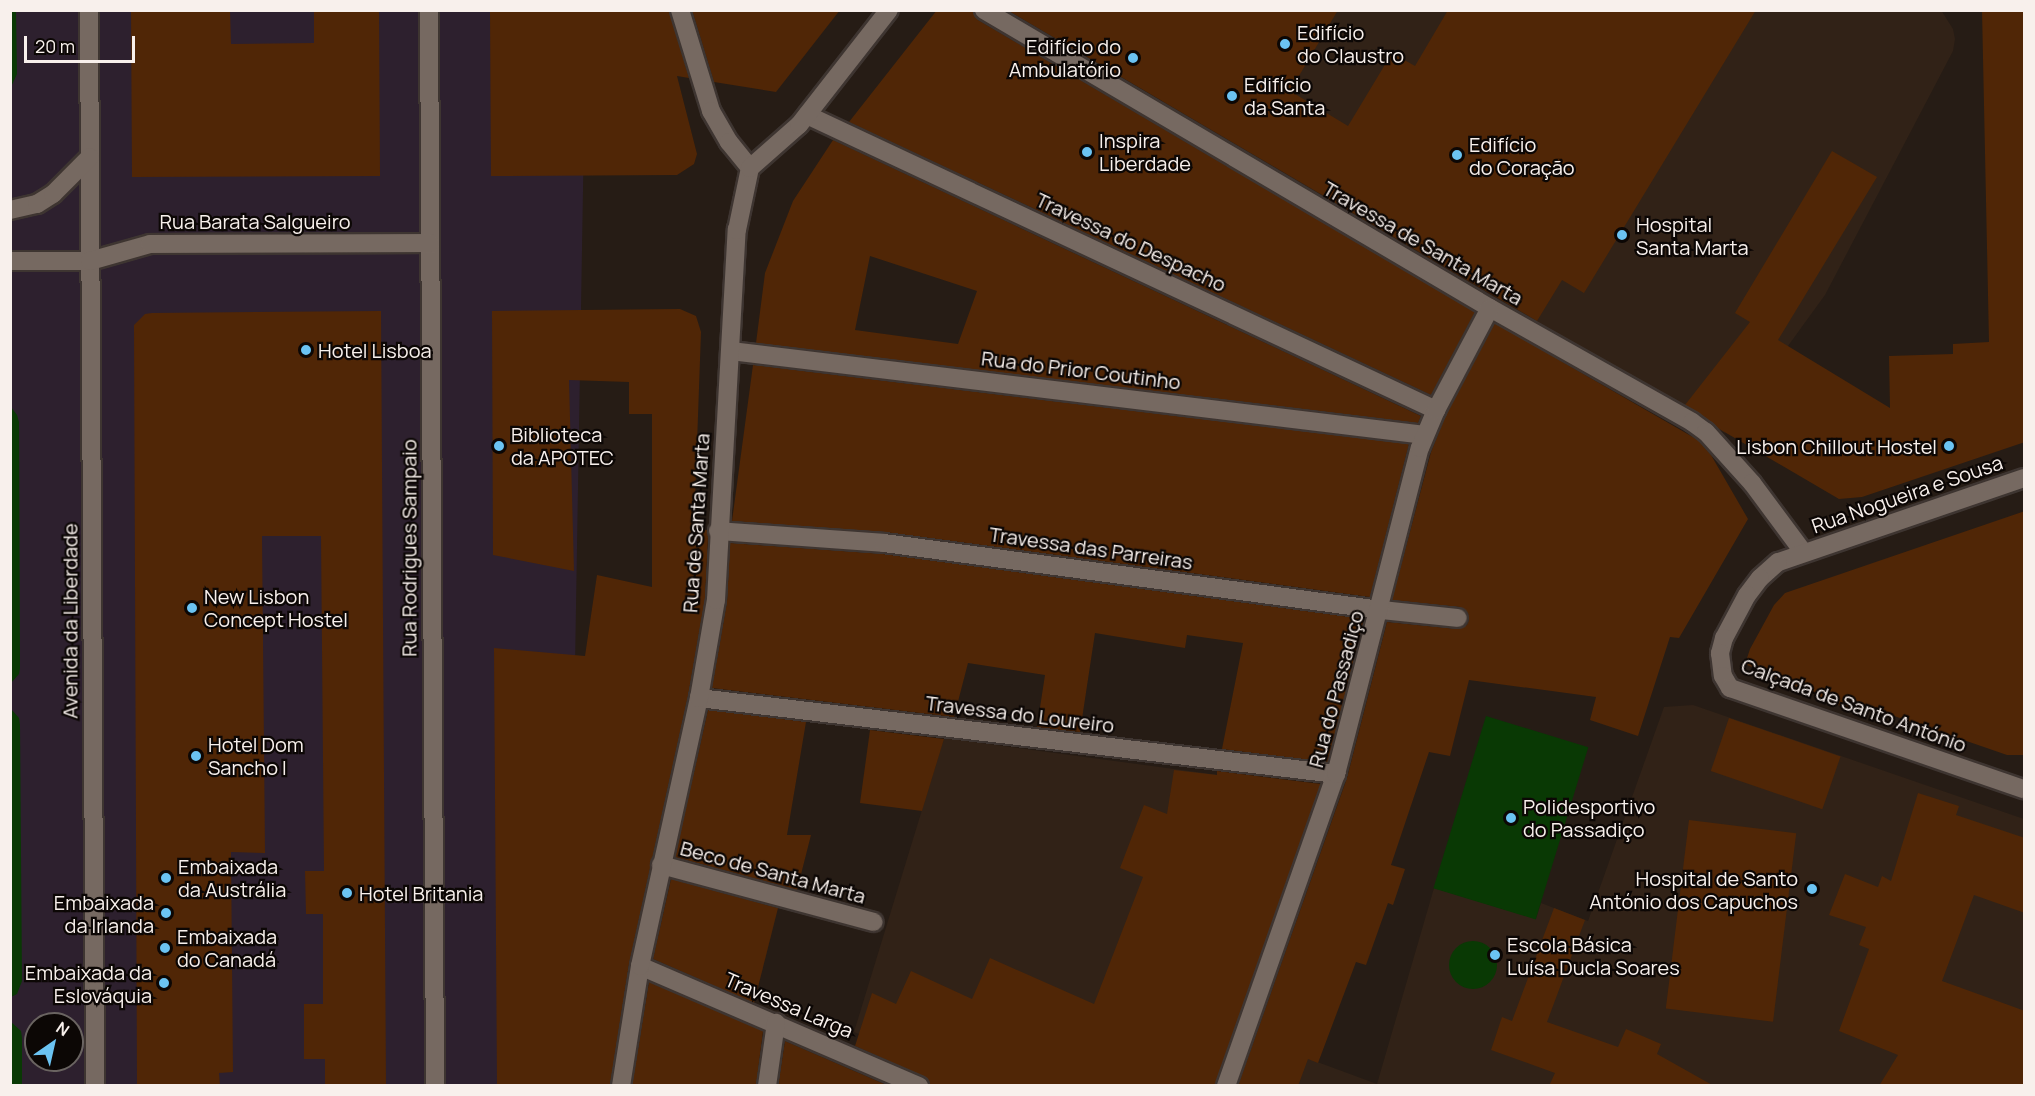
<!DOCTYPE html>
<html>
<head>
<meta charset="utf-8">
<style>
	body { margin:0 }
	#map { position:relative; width:2035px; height:1096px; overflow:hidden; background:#261c15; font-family:Manrope,sans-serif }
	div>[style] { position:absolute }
	.commercial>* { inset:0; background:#2d202e }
	.built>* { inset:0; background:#312217 }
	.green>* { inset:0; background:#093904; transform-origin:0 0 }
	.round { border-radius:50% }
	.building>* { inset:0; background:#502606; transform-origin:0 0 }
	.roads { filter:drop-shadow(2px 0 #3e3531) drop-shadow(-2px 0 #3e3531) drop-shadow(0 2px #3e3531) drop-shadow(0 -2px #3e3531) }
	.pedestrian>* { height:18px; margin:-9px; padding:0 9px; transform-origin:9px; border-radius:9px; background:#766961 }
	.minor>* { height:18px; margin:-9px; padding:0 9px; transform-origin:9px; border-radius:9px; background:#766961 }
	.dots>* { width:16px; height:16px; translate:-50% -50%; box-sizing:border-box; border:3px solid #0c0705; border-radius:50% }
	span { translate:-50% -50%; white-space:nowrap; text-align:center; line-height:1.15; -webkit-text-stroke:4.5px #0c0705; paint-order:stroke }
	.poi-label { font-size:20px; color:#f8f0ec }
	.left { translate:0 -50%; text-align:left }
	.right { translate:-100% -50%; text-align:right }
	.street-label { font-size:20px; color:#f8f0ec }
	.frame { position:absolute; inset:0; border:12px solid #f8f0ec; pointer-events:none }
	.north { position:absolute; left:24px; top:1012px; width:60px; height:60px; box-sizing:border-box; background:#0c0705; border:2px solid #6a6461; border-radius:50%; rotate:34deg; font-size:16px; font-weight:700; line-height:24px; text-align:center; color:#f8f0ec }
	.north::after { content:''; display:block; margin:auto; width:21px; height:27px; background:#6bc3f2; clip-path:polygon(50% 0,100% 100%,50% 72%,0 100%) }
	.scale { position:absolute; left:24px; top:36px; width:111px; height:27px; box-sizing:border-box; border:3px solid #f8f0ec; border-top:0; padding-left:8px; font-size:18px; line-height:21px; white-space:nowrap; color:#f8f0ec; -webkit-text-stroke:4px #0c0705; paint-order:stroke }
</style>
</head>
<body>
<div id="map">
	<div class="commercial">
		<i style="clip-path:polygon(evenodd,10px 11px,586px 11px,568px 1085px,11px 1085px,10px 11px,36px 1024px,72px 1024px,72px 1060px,36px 1060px,36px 1024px)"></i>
	</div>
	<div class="built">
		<i style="clip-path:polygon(1941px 10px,1953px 29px,1955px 39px,1953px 51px,1825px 295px,1725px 433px,1162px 102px,1165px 98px,1023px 11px)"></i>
		<i style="clip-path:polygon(1693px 705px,2024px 819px,2024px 1085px,1238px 1086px,1255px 1039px,1377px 1084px,1434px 888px,1536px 919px,1541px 903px,1588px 921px,1664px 707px)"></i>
		<i style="clip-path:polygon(944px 738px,1241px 778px,1189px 1085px,927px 1063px,854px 1032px)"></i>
	</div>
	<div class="green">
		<i style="clip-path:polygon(11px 10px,16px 11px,17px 74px,11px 87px)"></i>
		<i style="clip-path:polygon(11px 407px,17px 415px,19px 422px,20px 668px,19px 674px,11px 683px)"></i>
		<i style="clip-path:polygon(11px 709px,19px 718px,20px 725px,22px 981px,17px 994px,11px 997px)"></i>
		<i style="left:1486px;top:716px;width:107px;height:180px;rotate:17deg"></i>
		<i class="round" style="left:1449px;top:941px;width:48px;height:48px"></i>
		<i style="clip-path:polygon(11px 1022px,21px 1031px,22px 1038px,22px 1085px,11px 1085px)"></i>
	</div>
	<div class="building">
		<i style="clip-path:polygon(131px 10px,230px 10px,231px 44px,314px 43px,314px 10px,379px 10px,380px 176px,132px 177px)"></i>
		<i style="clip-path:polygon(490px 10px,669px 10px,689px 78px,677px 76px,697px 154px,694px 164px,677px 175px,491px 176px)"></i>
		<i style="clip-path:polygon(692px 10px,840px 10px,776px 92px,714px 82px)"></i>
		<i style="clip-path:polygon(937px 10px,973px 10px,978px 20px,1475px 312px,1431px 395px,849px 122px)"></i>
		<i style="clip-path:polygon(1007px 10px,1338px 10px,1290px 91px,1348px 126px,1392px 53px,1415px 66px,1448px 10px,1756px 10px,1584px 293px,1562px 280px,1537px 321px)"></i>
		<i style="clip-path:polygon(1982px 10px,2025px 10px,2025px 442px,1862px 497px,1839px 499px,1716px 427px,1685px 405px,1750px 322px,1735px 313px,1832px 151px,1877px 177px,1778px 340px,1890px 408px,1889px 356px,1953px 354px,1953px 344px,1989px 342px)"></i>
		<i style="clip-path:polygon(evenodd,833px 140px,1421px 416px,1418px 423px,756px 343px,765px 273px,793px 201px,833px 140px,870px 256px,977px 291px,958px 344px,855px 330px,870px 256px)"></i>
		<i style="clip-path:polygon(680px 309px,696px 316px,701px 332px,694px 528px,707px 530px,708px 537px,705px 599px,688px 696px,629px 964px,610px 1086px,497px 1086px,494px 648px,585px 656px,597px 575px,652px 587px,652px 414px,629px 414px,629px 382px,569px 380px,574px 571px,493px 555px,492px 311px)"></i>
		<i style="clip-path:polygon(381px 311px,386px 1086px,325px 1086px,325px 1059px,304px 1059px,304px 1004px,323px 1004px,323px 914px,306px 914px,305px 871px,324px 871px,321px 536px,262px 536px,265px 853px,231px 852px,233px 1072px,219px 1073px,220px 1086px,137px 1086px,134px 325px,145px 314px,152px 313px)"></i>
		<i style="clip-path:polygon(1495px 323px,1698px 440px,1711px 455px,1748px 519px,1679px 638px,1670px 637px,1638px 736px,1590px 720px,1596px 697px,1469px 680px,1450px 756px,1429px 752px,1391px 865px,1405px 869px,1393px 905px,1388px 903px,1366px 965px,1356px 962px,1318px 1063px,1308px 1059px,1298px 1086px,1238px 1086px,1347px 778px,1387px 622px,1457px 629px,1467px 625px,1469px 620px,1468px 613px,1460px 607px,1392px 600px,1431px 452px,1446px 415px)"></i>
		<i style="clip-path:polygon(753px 365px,1409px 444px,1370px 597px,885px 532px,732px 521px)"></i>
		<i style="clip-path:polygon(2025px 511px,2025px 755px,2007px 755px,1871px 708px,1861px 715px,1745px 664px,1750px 649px,1774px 605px,1785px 593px)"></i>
		<i style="clip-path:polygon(730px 543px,883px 554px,1364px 619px,1328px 762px,1222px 749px,1243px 643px,1187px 635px,1185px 648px,1095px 633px,1080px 732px,1037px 727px,1045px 675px,968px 663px,954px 717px,712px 688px,727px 602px)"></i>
		<i style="clip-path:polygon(708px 710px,806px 722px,787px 835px,811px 835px,797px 890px,675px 857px)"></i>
		<i style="left:1729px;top:718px;width:118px;height:56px;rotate:19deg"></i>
		<i style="clip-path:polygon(870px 730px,944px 739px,922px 811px,860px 803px)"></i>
		<i style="clip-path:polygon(1174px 770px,1217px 775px,1217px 771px,1321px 784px,1215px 1086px,930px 1086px,923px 1076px,855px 1046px,872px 993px,896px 1004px,911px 971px,972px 999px,990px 958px,1094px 1004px,1143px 877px,1120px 868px,1144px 805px,1167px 814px)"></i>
		<i style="clip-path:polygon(1918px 793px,1959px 806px,1956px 815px,2025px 838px,2025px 913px,1974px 895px,1942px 981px,2025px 1011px,2025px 1086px,1879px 1086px,1898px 1055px,1839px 1031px,1869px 949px,1859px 945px,1866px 927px,1829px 915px,1845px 874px,1878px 887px,1882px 876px,1891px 881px)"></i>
		<i style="left:1689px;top:820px;width:108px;height:190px;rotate:7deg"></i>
		<i style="clip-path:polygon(671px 879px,778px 908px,754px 1003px,653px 959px)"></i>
		<i style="clip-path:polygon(1554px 908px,1585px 920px,1547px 1022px,1618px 1047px,1626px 1029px,1661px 1044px,1657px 1054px,1714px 1086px,1549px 1086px,1555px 1073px,1491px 1050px,1502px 1017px,1512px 1021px)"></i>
		<i style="clip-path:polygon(649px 982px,763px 1031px,756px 1086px,632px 1086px)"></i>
		<i style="clip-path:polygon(785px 1041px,889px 1086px,778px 1086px)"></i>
	</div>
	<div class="roads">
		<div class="pedestrian">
			<i style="left:1381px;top:610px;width:77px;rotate:5.9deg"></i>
			<i style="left:661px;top:865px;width:220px;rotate:15deg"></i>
		</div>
		<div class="minor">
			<i style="left:89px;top:10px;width:1076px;rotate:89.68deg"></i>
			<i style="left:429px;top:10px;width:1076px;rotate:89.68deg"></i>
			<i style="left:680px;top:10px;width:106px;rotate:72.9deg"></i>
			<i style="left:711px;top:111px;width:36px;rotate:60deg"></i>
			<i style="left:729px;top:142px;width:33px;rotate:51deg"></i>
			<i style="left:984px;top:10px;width:587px;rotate:30.5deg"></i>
			<i style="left:1490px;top:308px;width:232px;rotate:29.4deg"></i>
			<i style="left:1692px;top:422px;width:17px;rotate:36deg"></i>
			<i style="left:1706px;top:432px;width:69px;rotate:48deg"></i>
			<i style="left:1752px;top:483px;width:87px;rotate:53.4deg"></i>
			<i style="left:807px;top:115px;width:695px;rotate:25.13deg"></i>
			<i style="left:10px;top:210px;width:28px;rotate:-13deg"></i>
			<i style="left:37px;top:204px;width:19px;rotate:-32deg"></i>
			<i style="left:53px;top:194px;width:52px;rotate:-45deg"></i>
			<i style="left:10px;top:261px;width:80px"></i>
			<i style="left:90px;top:261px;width:62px;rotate:-15.8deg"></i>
			<i style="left:150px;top:244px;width:280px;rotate:-0.2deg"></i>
			<i style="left:731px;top:351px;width:699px;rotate:6.9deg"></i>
			<i style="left:2024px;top:478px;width:260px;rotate:161.1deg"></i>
			<i style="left:1778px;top:562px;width:24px;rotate:138deg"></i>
			<i style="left:1760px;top:578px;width:21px;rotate:127deg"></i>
			<i style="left:1747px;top:595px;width:49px;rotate:118.1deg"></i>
			<i style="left:1724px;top:638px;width:16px;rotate:105deg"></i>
			<i style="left:1720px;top:653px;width:23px;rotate:83deg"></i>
			<i style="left:1723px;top:676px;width:14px;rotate:60deg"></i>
			<i style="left:1730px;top:688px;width:311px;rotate:19deg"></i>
			<i style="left:718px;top:531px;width:166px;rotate:4.1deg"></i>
			<i style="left:884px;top:543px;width:501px;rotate:7.68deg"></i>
			<i style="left:699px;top:698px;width:642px;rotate:6.8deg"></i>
			<i style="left:640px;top:966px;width:304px;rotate:23.3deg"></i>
			<i style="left:621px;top:1086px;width:121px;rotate:-81deg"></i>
			<i style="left:640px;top:966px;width:274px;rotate:-77.6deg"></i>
			<i style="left:699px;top:698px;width:99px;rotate:-80.2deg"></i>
			<i style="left:716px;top:600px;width:371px;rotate:-86.8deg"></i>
			<i style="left:737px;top:230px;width:63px;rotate:-78.2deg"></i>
			<i style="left:750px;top:168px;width:65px;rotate:-41.3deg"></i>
			<i style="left:799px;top:125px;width:146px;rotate:-52deg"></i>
			<i style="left:767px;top:1086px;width:64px;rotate:-81.9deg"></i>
			<i style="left:1226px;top:1086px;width:331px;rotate:-70.6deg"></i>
			<i style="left:1336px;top:774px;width:337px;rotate:-75.6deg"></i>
			<i style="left:1420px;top:448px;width:41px;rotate:-67.2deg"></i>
			<i style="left:1436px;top:410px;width:115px;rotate:-62.1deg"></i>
		</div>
	</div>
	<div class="dots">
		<i style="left:1285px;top:44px;background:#6bc3f2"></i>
		<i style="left:1133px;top:58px;background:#6bc3f2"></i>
		<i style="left:1232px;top:96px;background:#6bc3f2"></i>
		<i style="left:1087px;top:152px;background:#6bc3f2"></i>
		<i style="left:1457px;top:155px;background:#6bc3f2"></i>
		<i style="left:1622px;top:235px;background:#6bc3f2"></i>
		<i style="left:306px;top:350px;background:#6bc3f2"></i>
		<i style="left:499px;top:446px;background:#6bc3f2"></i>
		<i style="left:1949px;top:446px;background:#6bc3f2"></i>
		<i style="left:192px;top:608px;background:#6bc3f2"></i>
		<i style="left:196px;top:756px;background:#6bc3f2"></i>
		<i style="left:1511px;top:818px;background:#6bc3f2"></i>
		<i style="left:166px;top:878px;background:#6bc3f2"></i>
		<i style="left:1812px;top:889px;background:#6bc3f2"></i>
		<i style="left:347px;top:893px;background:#6bc3f2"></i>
		<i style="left:166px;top:913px;background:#6bc3f2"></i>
		<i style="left:165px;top:948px;background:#6bc3f2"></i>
		<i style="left:1495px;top:955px;background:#6bc3f2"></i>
		<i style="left:164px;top:983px;background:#6bc3f2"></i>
	</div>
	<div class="poi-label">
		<span class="left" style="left:1297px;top:44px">Edifício<br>do Claustro</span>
		<span class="right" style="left:1121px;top:58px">Edifício do<br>Ambulatório</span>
		<span class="left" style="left:1244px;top:96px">Edifício<br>da Santa</span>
		<span class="left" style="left:1099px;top:152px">Inspira<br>Liberdade</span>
		<span class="left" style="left:1469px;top:156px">Edifício<br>do Coração</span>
		<span class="left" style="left:1636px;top:236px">Hospital<br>Santa Marta</span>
		<span class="left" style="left:318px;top:350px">Hotel Lisboa</span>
		<span class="left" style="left:511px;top:446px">Biblioteca<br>da APOTEC</span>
		<span class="right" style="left:1937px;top:446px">Lisbon Chillout Hostel</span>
		<span class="left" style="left:204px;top:608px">New Lisbon<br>Concept Hostel</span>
		<span class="left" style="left:208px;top:756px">Hotel Dom<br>Sancho I</span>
		<span class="left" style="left:1523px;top:818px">Polidesportivo<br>do Passadiço</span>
		<span class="left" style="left:178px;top:878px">Embaixada<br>da Austrália</span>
		<span class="right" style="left:1798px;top:890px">Hospital de Santo<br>António dos Capuchos</span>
		<span class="left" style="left:359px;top:893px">Hotel Britania</span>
		<span class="right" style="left:154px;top:914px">Embaixada<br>da Irlanda</span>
		<span class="left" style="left:177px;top:948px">Embaixada<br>do Canadá</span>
		<span class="left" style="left:1507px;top:956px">Escola Básica<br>Luísa Ducla Soares</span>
		<span class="right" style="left:152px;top:984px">Embaixada da<br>Eslováquia</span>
	</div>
	<div class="street-label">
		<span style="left:255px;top:221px">Rua Barata Salgueiro</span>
		<span style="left:1131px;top:242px;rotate:25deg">Travessa do Despacho</span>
		<span style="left:1423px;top:243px;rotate:30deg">Travessa de Santa Marta</span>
		<span style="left:1081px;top:370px;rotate:7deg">Rua do Prior Coutinho</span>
		<span style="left:1907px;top:494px;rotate:-19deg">Rua Nogueira e Sousa</span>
		<span style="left:696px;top:523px;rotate:-86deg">Rua de Santa Marta</span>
		<span style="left:409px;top:548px;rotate:-90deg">Rua Rodrigues Sampaio</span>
		<span style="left:1091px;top:548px;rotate:8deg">Travessa das Parreiras</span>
		<span style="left:70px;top:621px;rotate:-90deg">Avenida da Liberdade</span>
		<span style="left:1336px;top:689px;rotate:-75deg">Rua do Passadiço</span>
		<span style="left:1854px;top:705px;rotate:20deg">Calçada de Santo António</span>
		<span style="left:1020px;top:714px;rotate:7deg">Travessa do Loureiro</span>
		<span style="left:773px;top:872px;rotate:15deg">Beco de Santa Marta</span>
		<span style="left:789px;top:1005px;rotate:23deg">Travessa Larga</span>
	</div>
	<div class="frame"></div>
	<div class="north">N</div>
	<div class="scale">20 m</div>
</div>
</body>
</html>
